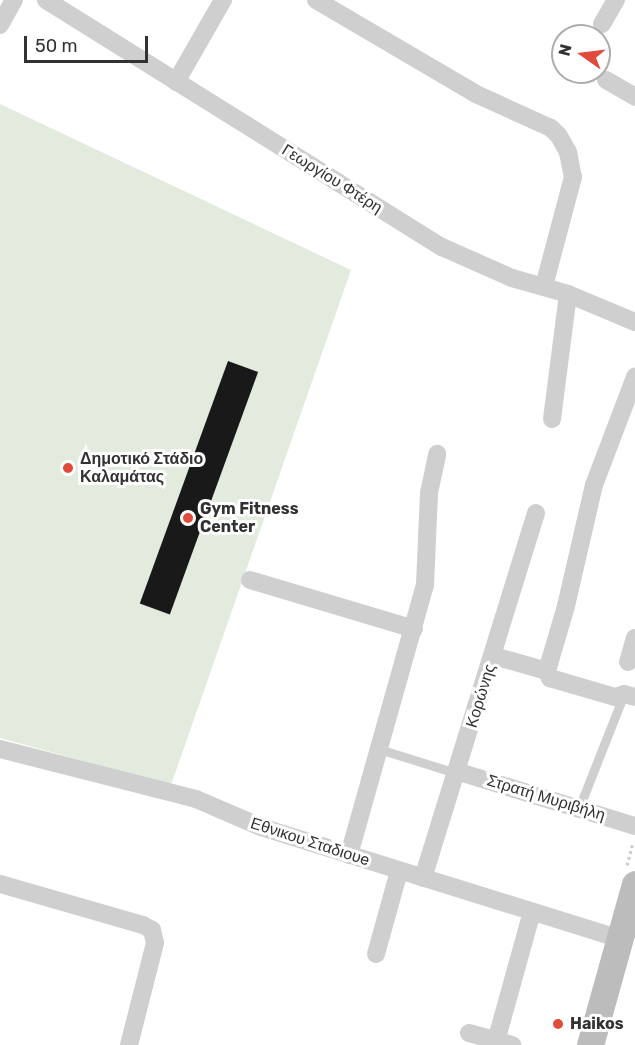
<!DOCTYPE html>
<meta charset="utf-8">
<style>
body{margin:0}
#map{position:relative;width:635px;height:1045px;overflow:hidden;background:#fff;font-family:Rubik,sans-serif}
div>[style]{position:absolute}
.green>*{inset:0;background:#e3ebde}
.building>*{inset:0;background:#191919;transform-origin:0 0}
.path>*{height:3px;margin-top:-1.5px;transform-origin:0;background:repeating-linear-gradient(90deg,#ccc 0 3px,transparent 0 6px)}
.lane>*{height:9px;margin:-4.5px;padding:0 4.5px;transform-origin:4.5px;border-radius:4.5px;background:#cfcfcf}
.street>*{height:18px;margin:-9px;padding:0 9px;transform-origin:9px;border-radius:9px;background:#cfcfcf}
.secondary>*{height:27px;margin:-13.5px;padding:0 13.5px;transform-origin:13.5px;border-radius:13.5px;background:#bcbcbc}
.dots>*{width:16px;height:16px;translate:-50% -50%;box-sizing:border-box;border:3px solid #fff;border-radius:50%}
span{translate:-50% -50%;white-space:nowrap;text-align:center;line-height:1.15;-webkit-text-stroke:6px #fff;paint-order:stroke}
.street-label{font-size:16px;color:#323232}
.poi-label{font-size:16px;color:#323232;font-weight:700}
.left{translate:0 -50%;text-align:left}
.north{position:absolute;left:551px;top:24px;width:60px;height:60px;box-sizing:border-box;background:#fff;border:2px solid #adadad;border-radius:50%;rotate:284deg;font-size:16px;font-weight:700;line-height:24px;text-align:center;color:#323232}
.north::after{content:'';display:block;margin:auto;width:21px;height:27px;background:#e24a3b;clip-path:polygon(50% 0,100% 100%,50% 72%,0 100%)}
.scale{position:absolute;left:24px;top:36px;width:124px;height:27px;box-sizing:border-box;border:3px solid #323232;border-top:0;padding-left:8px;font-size:18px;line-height:21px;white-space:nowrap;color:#323232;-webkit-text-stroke:4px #fff;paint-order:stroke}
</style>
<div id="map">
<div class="green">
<i style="clip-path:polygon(0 104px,351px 270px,171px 785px,0 738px)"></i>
</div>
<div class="building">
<i style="left:228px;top:361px;width:32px;height:258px;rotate:20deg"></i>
</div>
<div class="path">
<i style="left:627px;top:865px;width:24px;rotate:-75deg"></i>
</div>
<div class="lane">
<i style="left:379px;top:749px;width:81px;rotate:17.3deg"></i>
<i style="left:579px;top:808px;width:123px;rotate:-68.5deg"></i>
</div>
<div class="street">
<i style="left:46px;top:0;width:467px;rotate:32deg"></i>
<i style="left:442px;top:247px;width:77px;rotate:23.9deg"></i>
<i style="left:512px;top:278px;width:58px;rotate:15.9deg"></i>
<i style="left:568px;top:294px;width:73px;rotate:22.7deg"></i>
<i style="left:316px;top:0;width:186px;rotate:30.4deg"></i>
<i style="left:476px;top:94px;width:82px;rotate:24.4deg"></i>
<i style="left:551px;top:128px;width:11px;rotate:45deg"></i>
<i style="left:559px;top:136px;width:18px;rotate:61deg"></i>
<i style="left:568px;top:152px;width:25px;rotate:79deg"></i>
<i style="left:573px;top:177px;width:113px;rotate:104.9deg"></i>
<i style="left:602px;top:24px;width:28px;rotate:-60deg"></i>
<i style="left:0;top:25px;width:29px;rotate:-61deg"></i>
<i style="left:606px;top:80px;width:34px;rotate:30deg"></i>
<i style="left:176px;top:82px;width:95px;rotate:-60.2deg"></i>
<i style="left:552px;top:419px;width:126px;rotate:-82.7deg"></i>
<i style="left:250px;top:580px;width:171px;rotate:16.6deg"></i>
<i style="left:494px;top:656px;width:55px;rotate:15.8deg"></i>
<i style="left:547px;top:671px;width:8px;rotate:67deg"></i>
<i style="left:550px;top:678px;width:68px;rotate:16.3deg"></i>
<i style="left:615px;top:697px;width:9px;rotate:-18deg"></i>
<i style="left:624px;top:694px;width:11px;rotate:15deg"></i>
<i style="left:628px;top:662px;width:25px;rotate:-74deg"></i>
<i style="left:547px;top:671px;width:68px;rotate:-73.7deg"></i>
<i style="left:566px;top:606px;width:124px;rotate:-77deg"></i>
<i style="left:594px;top:485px;width:116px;rotate:-69.2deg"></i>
<i style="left:0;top:749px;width:202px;rotate:14.3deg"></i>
<i style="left:196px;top:799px;width:71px;rotate:23.3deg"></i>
<i style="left:261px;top:827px;width:376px;rotate:17.3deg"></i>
<i style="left:456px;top:771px;width:187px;rotate:17.1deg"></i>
<i style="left:349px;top:855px;width:280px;rotate:-74.3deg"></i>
<i style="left:425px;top:585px;width:92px;rotate:-87.5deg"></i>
<i style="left:429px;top:493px;width:40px;rotate:-78deg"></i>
<i style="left:423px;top:878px;width:382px;rotate:-72.8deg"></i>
<i style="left:0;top:884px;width:149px;rotate:16deg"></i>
<i style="left:143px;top:925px;width:10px;rotate:29deg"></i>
<i style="left:152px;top:930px;width:13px;rotate:77deg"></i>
<i style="left:155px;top:943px;width:105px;rotate:104.3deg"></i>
<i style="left:376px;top:954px;width:86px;rotate:-74.5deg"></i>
<i style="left:469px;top:1033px;width:45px;rotate:15.6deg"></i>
<i style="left:495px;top:1045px;width:138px;rotate:-74.5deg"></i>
</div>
<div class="secondary">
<i style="left:590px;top:1045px;width:167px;rotate:-74.4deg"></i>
</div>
<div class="dots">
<i style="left:68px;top:468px;background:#e24a3b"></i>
<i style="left:188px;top:518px;background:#e24a3b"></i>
<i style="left:558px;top:1024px;background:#e24a3b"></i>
</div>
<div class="street-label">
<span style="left:332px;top:179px;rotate:32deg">Γεωργίου Φτέρη</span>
<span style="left:481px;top:696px;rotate:-73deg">Κορώνης</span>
<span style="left:546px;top:798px;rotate:17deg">Στρατή Μυριβήλη</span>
<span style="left:310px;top:842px;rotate:18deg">Εθνικου Σταδιουe</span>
</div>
<div class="poi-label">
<span class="left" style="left:80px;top:468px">Δημοτικό Στάδιο<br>Καλαμάτας</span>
<span class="left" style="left:200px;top:518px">Gym Fitness<br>Center</span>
<span class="left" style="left:570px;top:1024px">Haikos</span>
</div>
<div class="north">N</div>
<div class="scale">50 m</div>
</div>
